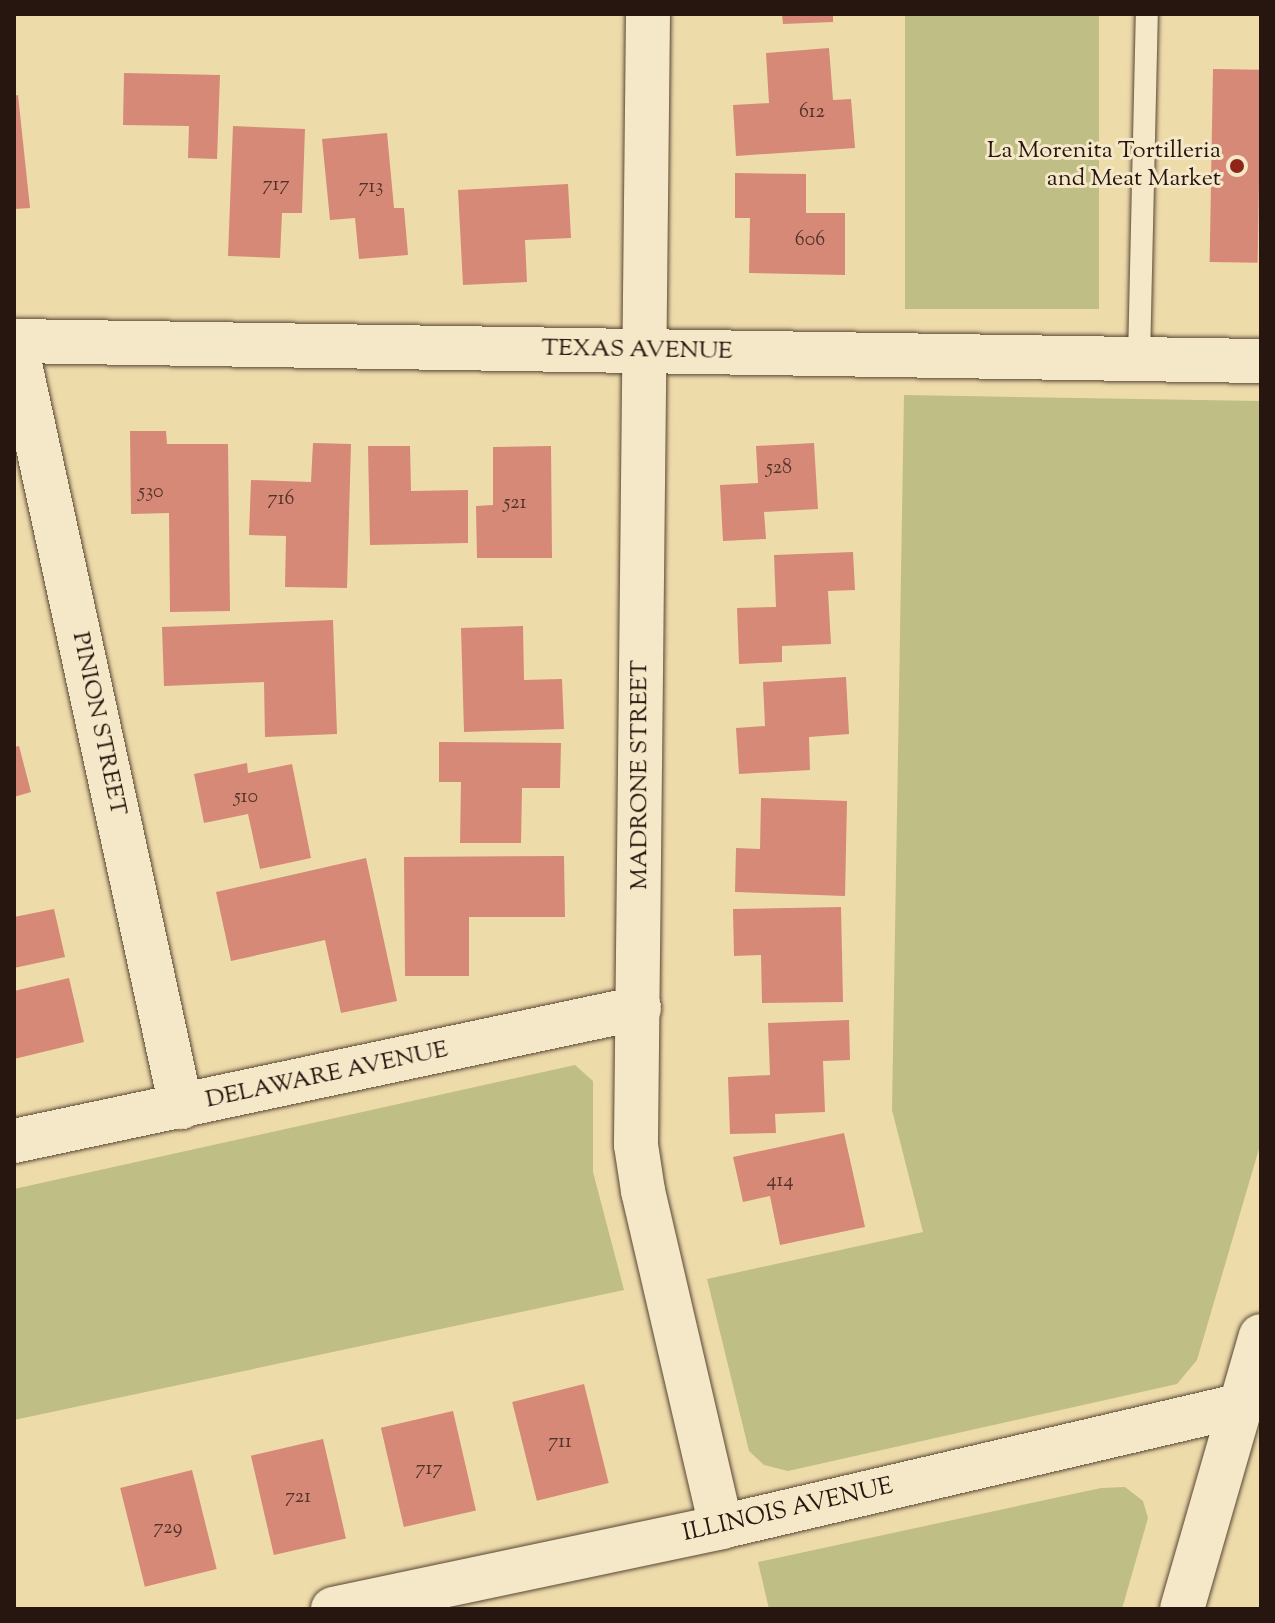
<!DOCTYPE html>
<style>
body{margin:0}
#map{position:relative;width:1275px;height:1623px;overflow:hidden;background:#eedbaa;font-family:"Sorts Mill Goudy",serif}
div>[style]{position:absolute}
.green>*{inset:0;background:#bfbe84;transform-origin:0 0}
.building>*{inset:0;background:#d58976;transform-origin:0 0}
.roads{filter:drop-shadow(0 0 2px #594736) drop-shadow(0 0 2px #594736)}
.lane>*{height:22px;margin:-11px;padding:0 11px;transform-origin:11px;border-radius:11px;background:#f4e8c8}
.street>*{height:44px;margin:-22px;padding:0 22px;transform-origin:22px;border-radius:22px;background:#f4e8c8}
.secondary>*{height:44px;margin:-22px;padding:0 22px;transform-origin:22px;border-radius:22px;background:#f4e8c8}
.dots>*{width:22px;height:22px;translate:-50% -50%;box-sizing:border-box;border:4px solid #f4e8c8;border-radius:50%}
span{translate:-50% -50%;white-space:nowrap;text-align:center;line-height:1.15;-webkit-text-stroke:6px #f4e8c8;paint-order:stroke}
.number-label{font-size:20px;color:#52332a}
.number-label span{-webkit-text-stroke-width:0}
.poi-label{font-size:24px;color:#271610}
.right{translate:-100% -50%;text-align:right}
.street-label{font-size:24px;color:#271610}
.frame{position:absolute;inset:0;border:16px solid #271610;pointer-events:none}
</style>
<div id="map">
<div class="green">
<i style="left:905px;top:14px;width:194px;height:295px"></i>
<i style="clip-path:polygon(904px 395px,1261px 401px,1261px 1142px,1197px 1360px,1177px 1384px,788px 1471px,764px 1465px,749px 1451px,707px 1279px,923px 1232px,892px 1110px)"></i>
<i style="clip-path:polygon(575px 1065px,593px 1081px,593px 1172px,624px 1290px,14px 1420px,14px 1189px)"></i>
<i style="clip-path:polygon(1125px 1487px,1143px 1501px,1148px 1518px,1122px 1609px,769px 1609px,758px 1562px,1101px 1488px)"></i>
</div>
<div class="building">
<i style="clip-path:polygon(782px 14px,833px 14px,833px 22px,783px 24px)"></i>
<i style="clip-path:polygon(829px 48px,833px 100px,851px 99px,855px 148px,736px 156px,733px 105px,769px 103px,766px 53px)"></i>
<i style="left:1213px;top:69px;width:48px;height:193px;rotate:1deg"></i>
<i style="clip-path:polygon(124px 73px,220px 75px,217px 159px,188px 158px,189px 126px,123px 125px)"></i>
<i style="clip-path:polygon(18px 95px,30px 208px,14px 209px,14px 96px)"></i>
<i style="clip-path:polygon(233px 126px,305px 129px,302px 213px,282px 213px,280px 258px,228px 256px)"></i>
<i style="clip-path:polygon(387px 133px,394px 208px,404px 208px,408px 255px,359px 259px,355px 218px,330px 220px,322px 139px)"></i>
<i style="clip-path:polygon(735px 173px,806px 174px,806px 213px,845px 213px,845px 275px,749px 273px,750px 218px,735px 218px)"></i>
<i style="clip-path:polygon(568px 184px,571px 238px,525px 240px,527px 282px,463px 285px,458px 190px)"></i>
<i style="clip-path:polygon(130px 431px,166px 431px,167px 444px,228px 444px,230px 611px,170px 612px,169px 513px,131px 514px)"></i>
<i style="clip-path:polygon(313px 443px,351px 444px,347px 588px,285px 587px,286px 536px,249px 535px,251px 480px,311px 482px)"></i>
<i style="clip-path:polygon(814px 443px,818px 509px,764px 512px,766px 539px,723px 541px,720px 485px,758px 483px,756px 446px)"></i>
<i style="clip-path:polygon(368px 446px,410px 446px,411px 491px,468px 490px,468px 543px,370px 545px)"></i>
<i style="clip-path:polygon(551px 446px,552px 558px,477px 558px,476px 506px,493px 505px,493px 447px)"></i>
<i style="clip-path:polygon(853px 552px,855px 590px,828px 591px,831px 644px,782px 646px,782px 662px,739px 664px,737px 608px,776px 607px,774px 555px)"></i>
<i style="clip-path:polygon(333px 620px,337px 734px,265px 737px,264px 682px,164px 686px,162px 627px)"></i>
<i style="clip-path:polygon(523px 626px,524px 680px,562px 679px,564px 729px,464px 732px,461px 628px)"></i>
<i style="clip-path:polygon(846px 677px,849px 734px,809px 737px,810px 770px,739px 774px,736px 728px,765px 726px,763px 682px)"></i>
<i style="clip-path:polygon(439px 742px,561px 743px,560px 788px,522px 788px,521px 843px,460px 843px,461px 782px,439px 782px)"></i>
<i style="clip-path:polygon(19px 746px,31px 792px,14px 797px,14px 747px)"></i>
<i style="clip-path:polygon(247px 763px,248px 773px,292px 764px,311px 858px,260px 869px,248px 814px,204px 823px,194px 774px)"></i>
<i style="clip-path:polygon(761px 798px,847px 801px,845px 896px,735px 892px,736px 848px,760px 849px)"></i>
<i style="clip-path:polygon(564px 856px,565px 917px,469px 917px,469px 976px,405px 976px,404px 857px)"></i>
<i style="clip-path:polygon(366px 858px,397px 1001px,341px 1013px,325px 940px,231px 961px,216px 892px)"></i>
<i style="clip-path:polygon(841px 907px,843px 1002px,762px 1003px,761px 955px,734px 956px,733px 909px)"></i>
<i style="clip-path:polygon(54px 909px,65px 957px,14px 968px,14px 917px)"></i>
<i style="clip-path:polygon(69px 978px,84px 1042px,14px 1059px,14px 991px)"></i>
<i style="clip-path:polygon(849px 1020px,850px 1060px,823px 1061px,825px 1112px,775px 1114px,776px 1133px,730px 1134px,728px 1077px,770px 1075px,768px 1023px)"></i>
<i style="clip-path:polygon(844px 1133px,865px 1227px,780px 1245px,770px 1196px,743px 1202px,733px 1157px)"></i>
<i style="left:584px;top:1384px;width:102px;height:74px;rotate:76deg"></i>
<i style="left:453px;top:1411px;width:102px;height:74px;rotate:77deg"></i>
<i style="left:323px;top:1439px;width:102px;height:74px;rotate:77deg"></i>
<i style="left:192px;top:1470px;width:102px;height:74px;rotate:76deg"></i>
</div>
<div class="roads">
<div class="lane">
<i style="left:1139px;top:359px;width:345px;rotate:-88.7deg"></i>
</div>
<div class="street">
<i style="left:648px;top:14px;width:1131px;rotate:90.61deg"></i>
<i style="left:636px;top:1145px;width:47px;rotate:81.3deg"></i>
<i style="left:643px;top:1191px;width:345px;rotate:76.9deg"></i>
<i style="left:14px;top:341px;width:1247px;rotate:0.92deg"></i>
<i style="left:15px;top:341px;width:784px;rotate:77.77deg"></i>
<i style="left:14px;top:1141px;width:639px;rotate:-12.01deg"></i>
<i style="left:333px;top:1609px;width:397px;rotate:-11.9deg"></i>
<i style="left:721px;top:1527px;width:535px;rotate:-13.18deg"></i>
</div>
<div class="secondary">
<i style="left:1182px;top:1609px;width:284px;rotate:-73.9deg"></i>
</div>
</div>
<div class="dots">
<i style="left:1237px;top:166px;background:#8f2418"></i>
</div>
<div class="number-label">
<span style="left:812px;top:112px">612</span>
<span style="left:276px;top:185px">717</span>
<span style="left:371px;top:187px">713</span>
<span style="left:810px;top:240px">606</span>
<span style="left:779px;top:468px">528</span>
<span style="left:151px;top:492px">530</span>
<span style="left:281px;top:499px">716</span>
<span style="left:515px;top:503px">521</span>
<span style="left:246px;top:797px">510</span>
<span style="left:780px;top:1181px">414</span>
<span style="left:560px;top:1442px">711</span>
<span style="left:429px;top:1469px">717</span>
<span style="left:298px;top:1497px">721</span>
<span style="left:168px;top:1528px">729</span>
</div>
<div class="poi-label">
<span class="right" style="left:1221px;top:166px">La Morenita Tortilleria<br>and Meat Market</span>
</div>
<div class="street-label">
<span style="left:637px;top:351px;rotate:1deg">TEXAS AVENUE</span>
<span style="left:98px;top:724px;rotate:78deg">PINION STREET</span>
<span style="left:641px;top:775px;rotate:-90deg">MADRONE STREET</span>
<span style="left:327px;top:1076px;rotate:-12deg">DELAWARE AVENUE</span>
<span style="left:788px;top:1511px;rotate:-13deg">ILLINOIS AVENUE</span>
</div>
<div class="frame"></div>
</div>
